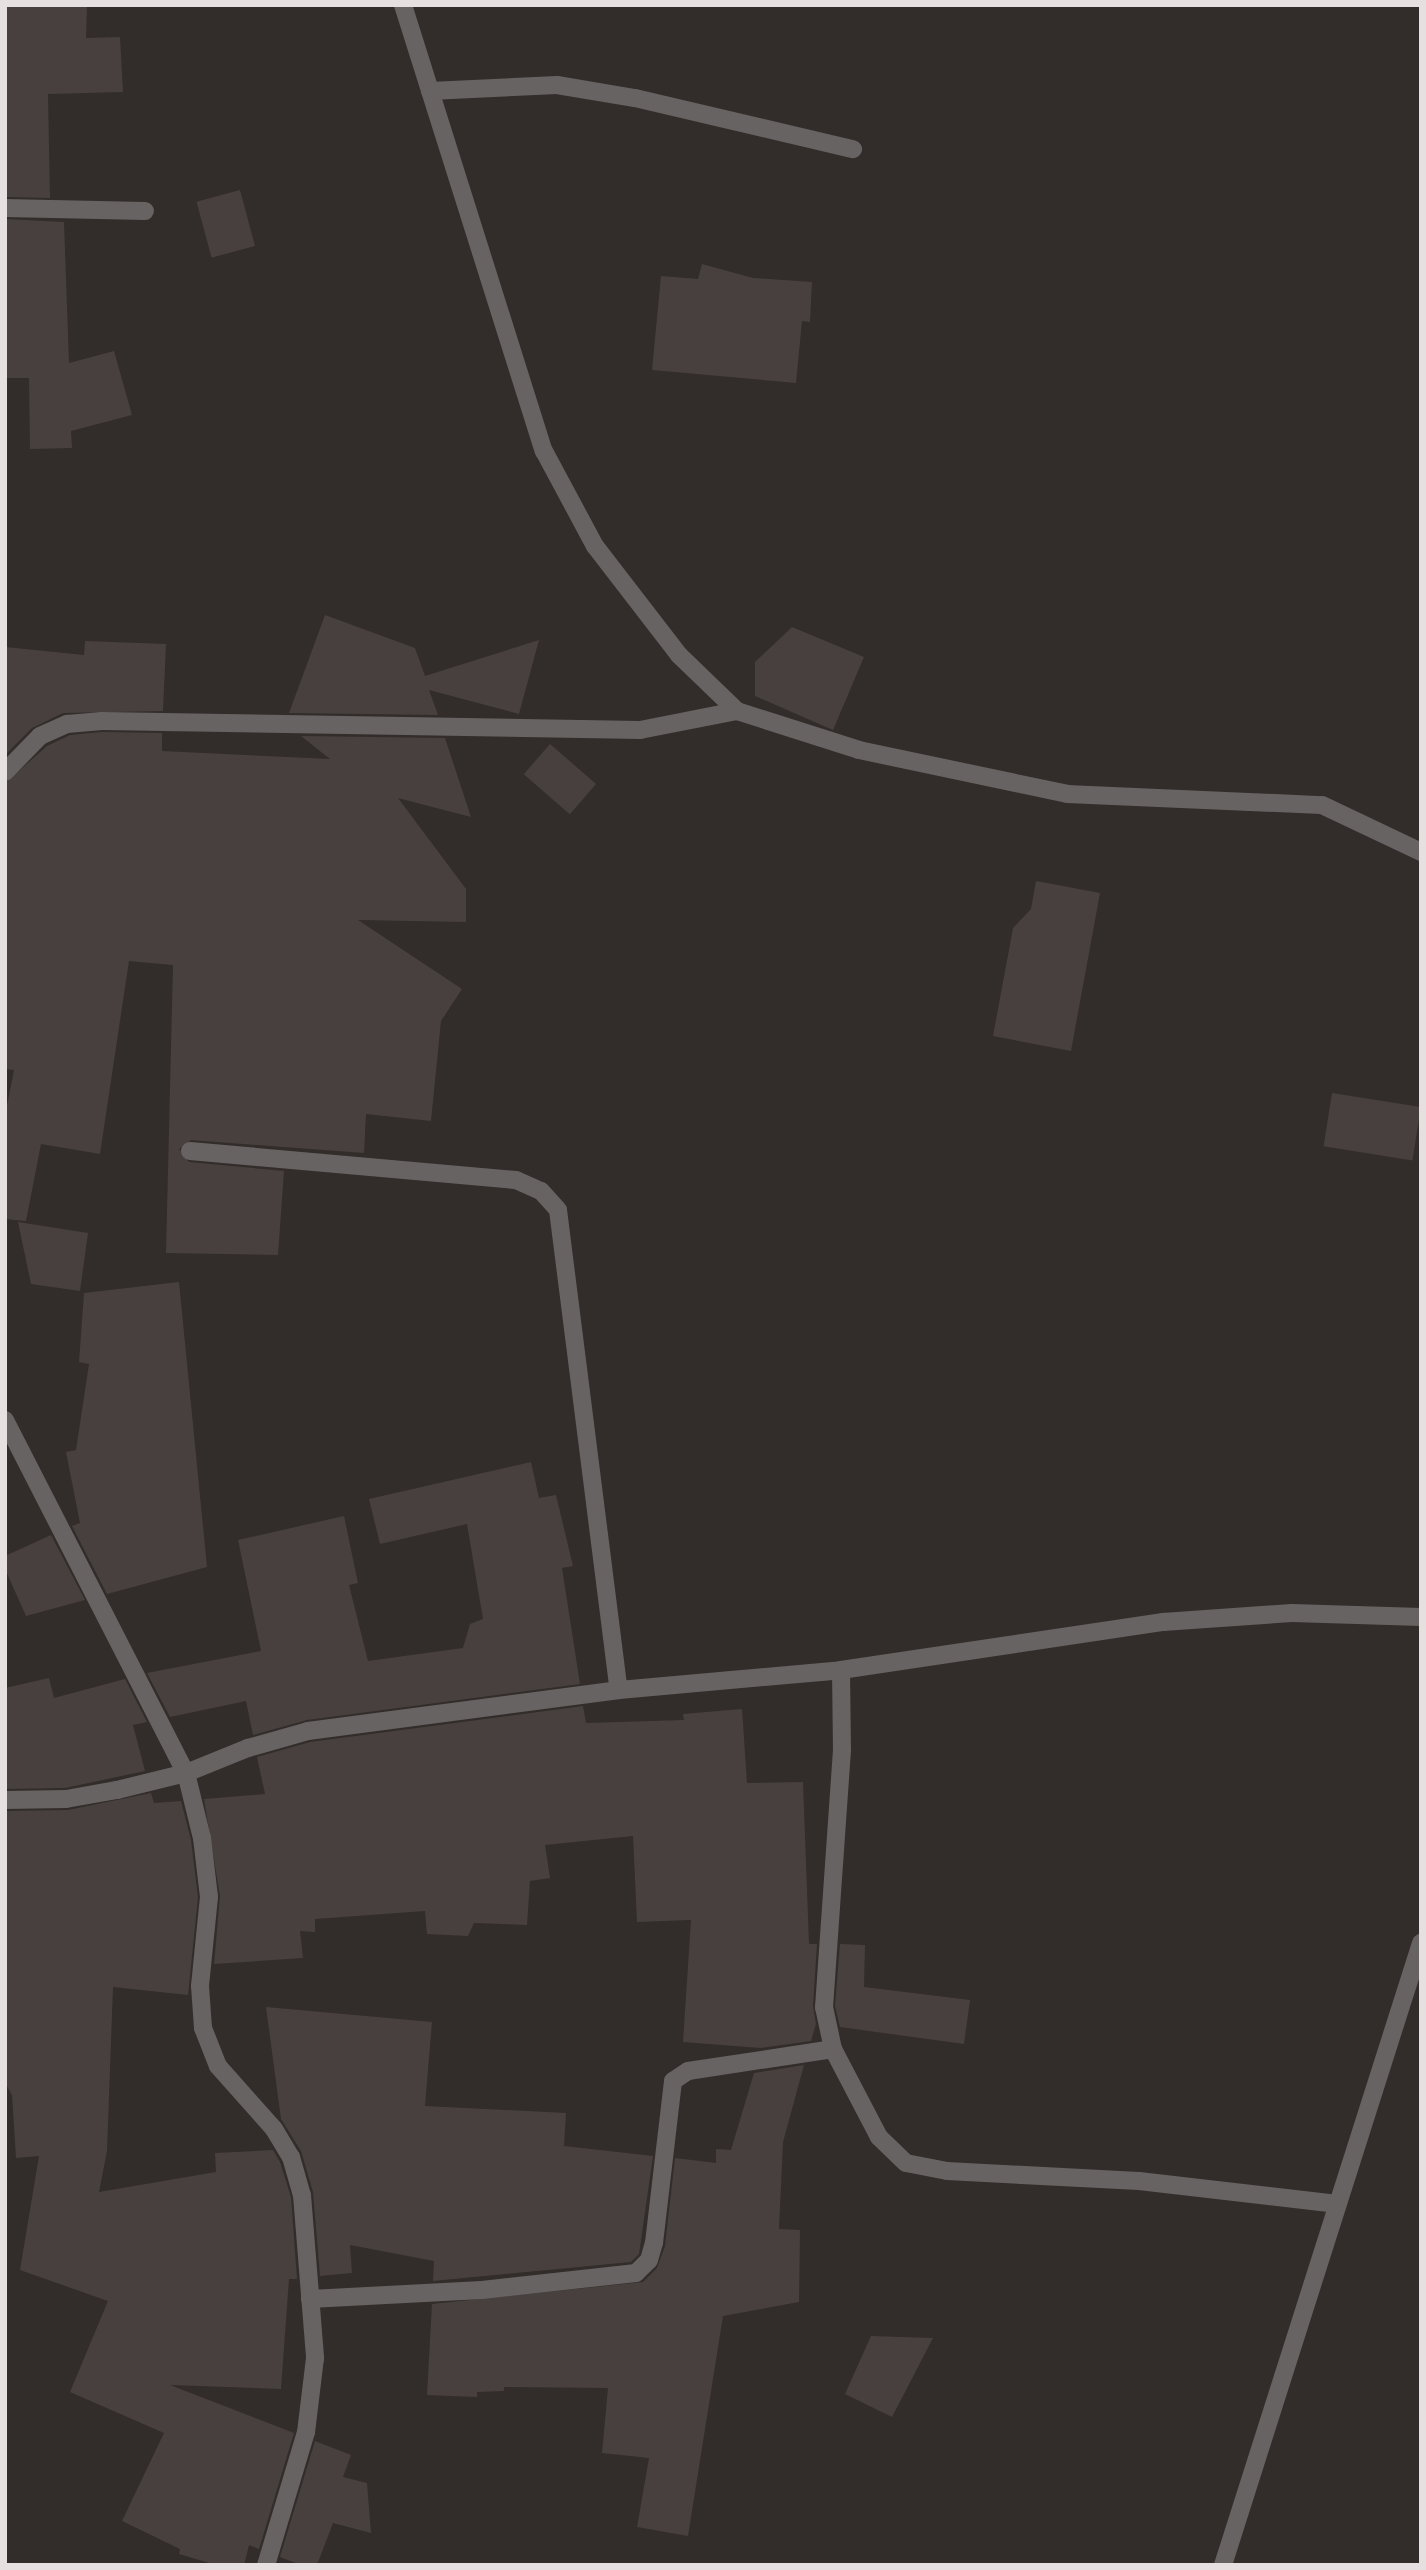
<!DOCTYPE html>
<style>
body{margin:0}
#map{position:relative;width:1426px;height:2570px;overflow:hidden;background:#322c2a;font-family:Manrope,sans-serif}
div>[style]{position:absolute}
.building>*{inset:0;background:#48403e;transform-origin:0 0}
.street>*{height:18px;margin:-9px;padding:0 9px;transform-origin:9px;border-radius:9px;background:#676362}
span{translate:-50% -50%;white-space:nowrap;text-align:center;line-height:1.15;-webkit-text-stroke:6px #322c2a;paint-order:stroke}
.frame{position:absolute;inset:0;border:7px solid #e6e1e0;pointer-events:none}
</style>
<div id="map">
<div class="building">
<i style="clip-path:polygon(5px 5px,87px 5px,86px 38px,120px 37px,123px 92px,48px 94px,50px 198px,5px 197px)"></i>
<i style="left:240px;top:190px;width:58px;height:45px;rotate:75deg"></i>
<i style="clip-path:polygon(5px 219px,64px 222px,69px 363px,114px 351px,132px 415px,71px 431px,72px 448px,30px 449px,29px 378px,5px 378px)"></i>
<i style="clip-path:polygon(702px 264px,753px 278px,812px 282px,810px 322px,802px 321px,796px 383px,652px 370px,661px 276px,698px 279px)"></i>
<i style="clip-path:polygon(325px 615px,415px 648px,425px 676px,539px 640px,519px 714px,429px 690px,438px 715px,289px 713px)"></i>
<i style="clip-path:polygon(792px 627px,864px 657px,833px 730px,755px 696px,755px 662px)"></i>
<i style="clip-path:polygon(85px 641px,166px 644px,163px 711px,63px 713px,32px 728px,5px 755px,5px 647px,84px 655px)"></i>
<i style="clip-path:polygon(102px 732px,162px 733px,162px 751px,330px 759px,301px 736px,445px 738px,471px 817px,398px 798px,466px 889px,466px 922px,358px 920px,462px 989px,441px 1021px,431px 1121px,366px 1114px,364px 1153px,191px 1140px,179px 1149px,189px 1162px,284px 1171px,278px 1255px,166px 1253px,173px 965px,129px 961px,100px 1154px,41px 1144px,26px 1221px,5px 1219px,5px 1116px,14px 1070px,5px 1069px,5px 783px,47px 746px,70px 735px)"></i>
<i style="left:550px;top:744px;width:61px;height:40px;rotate:41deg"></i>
<i style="clip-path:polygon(1036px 881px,1100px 893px,1071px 1051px,993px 1036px,1013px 928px,1031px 909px)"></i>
<i style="left:1332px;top:1093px;width:90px;height:54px;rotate:9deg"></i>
<i style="clip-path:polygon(18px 1222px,88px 1233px,80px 1291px,31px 1284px)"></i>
<i style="clip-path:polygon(179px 1282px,207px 1567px,107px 1594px,72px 1526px,80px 1523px,66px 1452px,76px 1450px,89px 1364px,79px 1362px,84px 1293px)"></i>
<i style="clip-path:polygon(531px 1462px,539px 1498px,556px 1495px,573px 1566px,562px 1568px,580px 1684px,307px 1720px,253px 1735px,246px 1701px,170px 1717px,147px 1673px,261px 1651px,238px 1540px,344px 1516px,358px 1583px,349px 1585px,368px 1661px,463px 1648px,470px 1624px,483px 1619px,467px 1524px,380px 1544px,369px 1499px)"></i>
<i style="clip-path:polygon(51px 1535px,85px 1600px,26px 1616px,5px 1569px,5px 1556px)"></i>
<i style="clip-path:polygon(49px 1678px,54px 1698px,125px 1679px,147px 1722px,133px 1725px,145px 1771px,65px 1788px,5px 1789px,5px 1688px)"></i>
<i style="clip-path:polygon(583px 1706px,586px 1723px,684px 1720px,683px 1714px,742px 1709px,747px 1783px,803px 1782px,809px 1944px,817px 1944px,813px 2006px,816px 2024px,811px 2041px,761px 2048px,683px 2042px,691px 1920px,637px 1922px,633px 1836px,545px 1845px,550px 1878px,530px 1881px,527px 1925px,474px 1923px,468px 1936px,427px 1934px,425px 1911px,315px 1919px,315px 1932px,300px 1931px,303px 1958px,214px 1964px,220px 1896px,204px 1799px,265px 1794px,257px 1757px,310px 1742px)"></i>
<i style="clip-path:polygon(151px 1793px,154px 1803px,181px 1801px,191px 1840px,198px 1897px,188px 1995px,113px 1987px,107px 2151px,99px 2192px,216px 2172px,215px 2153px,273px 2150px,280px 2162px,291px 2197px,297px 2279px,289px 2279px,281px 2389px,170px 2385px,294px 2433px,259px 2549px,249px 2545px,244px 2565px,216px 2565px,179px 2554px,180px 2549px,122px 2521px,164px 2433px,70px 2392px,108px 2301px,20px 2270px,39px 2156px,16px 2158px,12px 2095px,5px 2083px,5px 1811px,68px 1810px)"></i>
<i style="clip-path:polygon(840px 1944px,865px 1945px,864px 1987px,970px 2000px,964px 2044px,840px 2027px,835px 2006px)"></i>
<i style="clip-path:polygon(266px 2007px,432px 2022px,425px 2106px,566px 2113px,564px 2146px,653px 2156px,639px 2254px,631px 2262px,433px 2281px,434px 2261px,350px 2245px,352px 2273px,320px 2276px,313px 2192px,301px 2151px,281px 2119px)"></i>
<i style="clip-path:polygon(804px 2065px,783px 2142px,779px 2229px,800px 2230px,799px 2302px,723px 2316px,688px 2536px,637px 2527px,649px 2458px,602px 2453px,608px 2388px,504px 2387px,504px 2391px,477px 2392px,477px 2397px,427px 2395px,432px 2304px,643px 2282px,657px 2268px,665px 2246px,675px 2158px,716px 2163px,716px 2149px,731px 2150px,754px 2073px)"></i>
<i style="clip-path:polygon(871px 2336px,933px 2338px,892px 2417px,845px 2394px)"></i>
<i style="clip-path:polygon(315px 2441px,351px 2455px,343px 2477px,367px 2483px,371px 2533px,333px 2523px,317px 2565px,301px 2565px,280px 2557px)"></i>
</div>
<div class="street">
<i style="left:403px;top:5px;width:468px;rotate:72.5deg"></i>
<i style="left:544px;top:451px;width:108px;rotate:61.8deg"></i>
<i style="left:595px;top:546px;width:138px;rotate:52.4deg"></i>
<i style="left:679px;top:655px;width:81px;rotate:44deg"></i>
<i style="left:737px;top:711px;width:128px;rotate:17.7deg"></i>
<i style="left:859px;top:750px;width:213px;rotate:11.9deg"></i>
<i style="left:1067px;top:794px;width:255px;rotate:2.5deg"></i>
<i style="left:1322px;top:805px;width:110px;rotate:25.4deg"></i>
<i style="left:430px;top:91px;width:127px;rotate:-2.7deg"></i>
<i style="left:557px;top:85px;width:79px;rotate:9.5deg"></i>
<i style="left:635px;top:98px;width:224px;rotate:13.2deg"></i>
<i style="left:5px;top:208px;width:140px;rotate:1.2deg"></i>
<i style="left:5px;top:772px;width:50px;rotate:-45.8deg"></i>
<i style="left:40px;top:736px;width:30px;rotate:-24deg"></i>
<i style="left:67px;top:724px;width:35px;rotate:-5deg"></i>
<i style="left:102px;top:721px;width:538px;rotate:0.96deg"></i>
<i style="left:640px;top:730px;width:99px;rotate:-11.1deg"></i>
<i style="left:190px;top:1151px;width:327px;rotate:5.1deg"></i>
<i style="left:516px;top:1180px;width:27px;rotate:24deg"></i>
<i style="left:541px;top:1191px;width:25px;rotate:48deg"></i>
<i style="left:558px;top:1210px;width:484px;rotate:82.8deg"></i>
<i style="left:5px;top:1420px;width:397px;rotate:62.9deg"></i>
<i style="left:186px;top:1773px;width:67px;rotate:76.2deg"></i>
<i style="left:202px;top:1838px;width:59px;rotate:83.2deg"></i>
<i style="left:209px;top:1897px;width:89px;rotate:95.8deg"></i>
<i style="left:200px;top:1986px;width:42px;rotate:85.9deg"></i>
<i style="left:203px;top:2028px;width:41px;rotate:68.5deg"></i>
<i style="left:218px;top:2066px;width:84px;rotate:48.4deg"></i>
<i style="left:274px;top:2129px;width:33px;rotate:59deg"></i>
<i style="left:291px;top:2157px;width:40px;rotate:74deg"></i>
<i style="left:302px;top:2195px;width:164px;rotate:85.4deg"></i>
<i style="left:315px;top:2358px;width:75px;rotate:96.9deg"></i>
<i style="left:306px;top:2432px;width:139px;rotate:106.7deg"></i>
<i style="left:841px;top:1670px;width:80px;rotate:89.3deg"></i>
<i style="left:842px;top:1750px;width:258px;rotate:94deg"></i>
<i style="left:824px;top:2007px;width:43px;rotate:77.9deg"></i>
<i style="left:833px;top:2049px;width:99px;rotate:62.4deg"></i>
<i style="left:879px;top:2137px;width:37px;rotate:44deg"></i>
<i style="left:906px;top:2163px;width:42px;rotate:11deg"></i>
<i style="left:947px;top:2171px;width:192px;rotate:3deg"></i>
<i style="left:1139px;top:2181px;width:200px;rotate:6.6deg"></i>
<i style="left:5px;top:1800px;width:61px;rotate:-0.9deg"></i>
<i style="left:66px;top:1799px;width:52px;rotate:-10deg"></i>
<i style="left:117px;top:1790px;width:71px;rotate:-13.8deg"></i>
<i style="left:186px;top:1773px;width:67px;rotate:-22deg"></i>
<i style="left:248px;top:1748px;width:62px;rotate:-15.8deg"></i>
<i style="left:308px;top:1731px;width:314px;rotate:-7.5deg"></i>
<i style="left:619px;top:1690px;width:223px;rotate:-5.1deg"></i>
<i style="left:841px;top:1670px;width:326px;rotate:-8.5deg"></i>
<i style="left:1163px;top:1622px;width:129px;rotate:-4deg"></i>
<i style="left:1292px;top:1613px;width:129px;rotate:1.8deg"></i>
<i style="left:310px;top:2299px;width:172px;rotate:-3deg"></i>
<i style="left:482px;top:2290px;width:155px;rotate:-6.3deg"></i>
<i style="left:636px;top:2273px;width:18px;rotate:-45deg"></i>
<i style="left:649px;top:2260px;width:18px;rotate:-74deg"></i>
<i style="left:654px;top:2243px;width:163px;rotate:-83.3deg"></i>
<i style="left:673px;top:2081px;width:18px;rotate:-34deg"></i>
<i style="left:688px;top:2071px;width:147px;rotate:-8.6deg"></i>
<i style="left:1223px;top:2565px;width:653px;rotate:-72.34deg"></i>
</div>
<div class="frame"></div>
</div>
